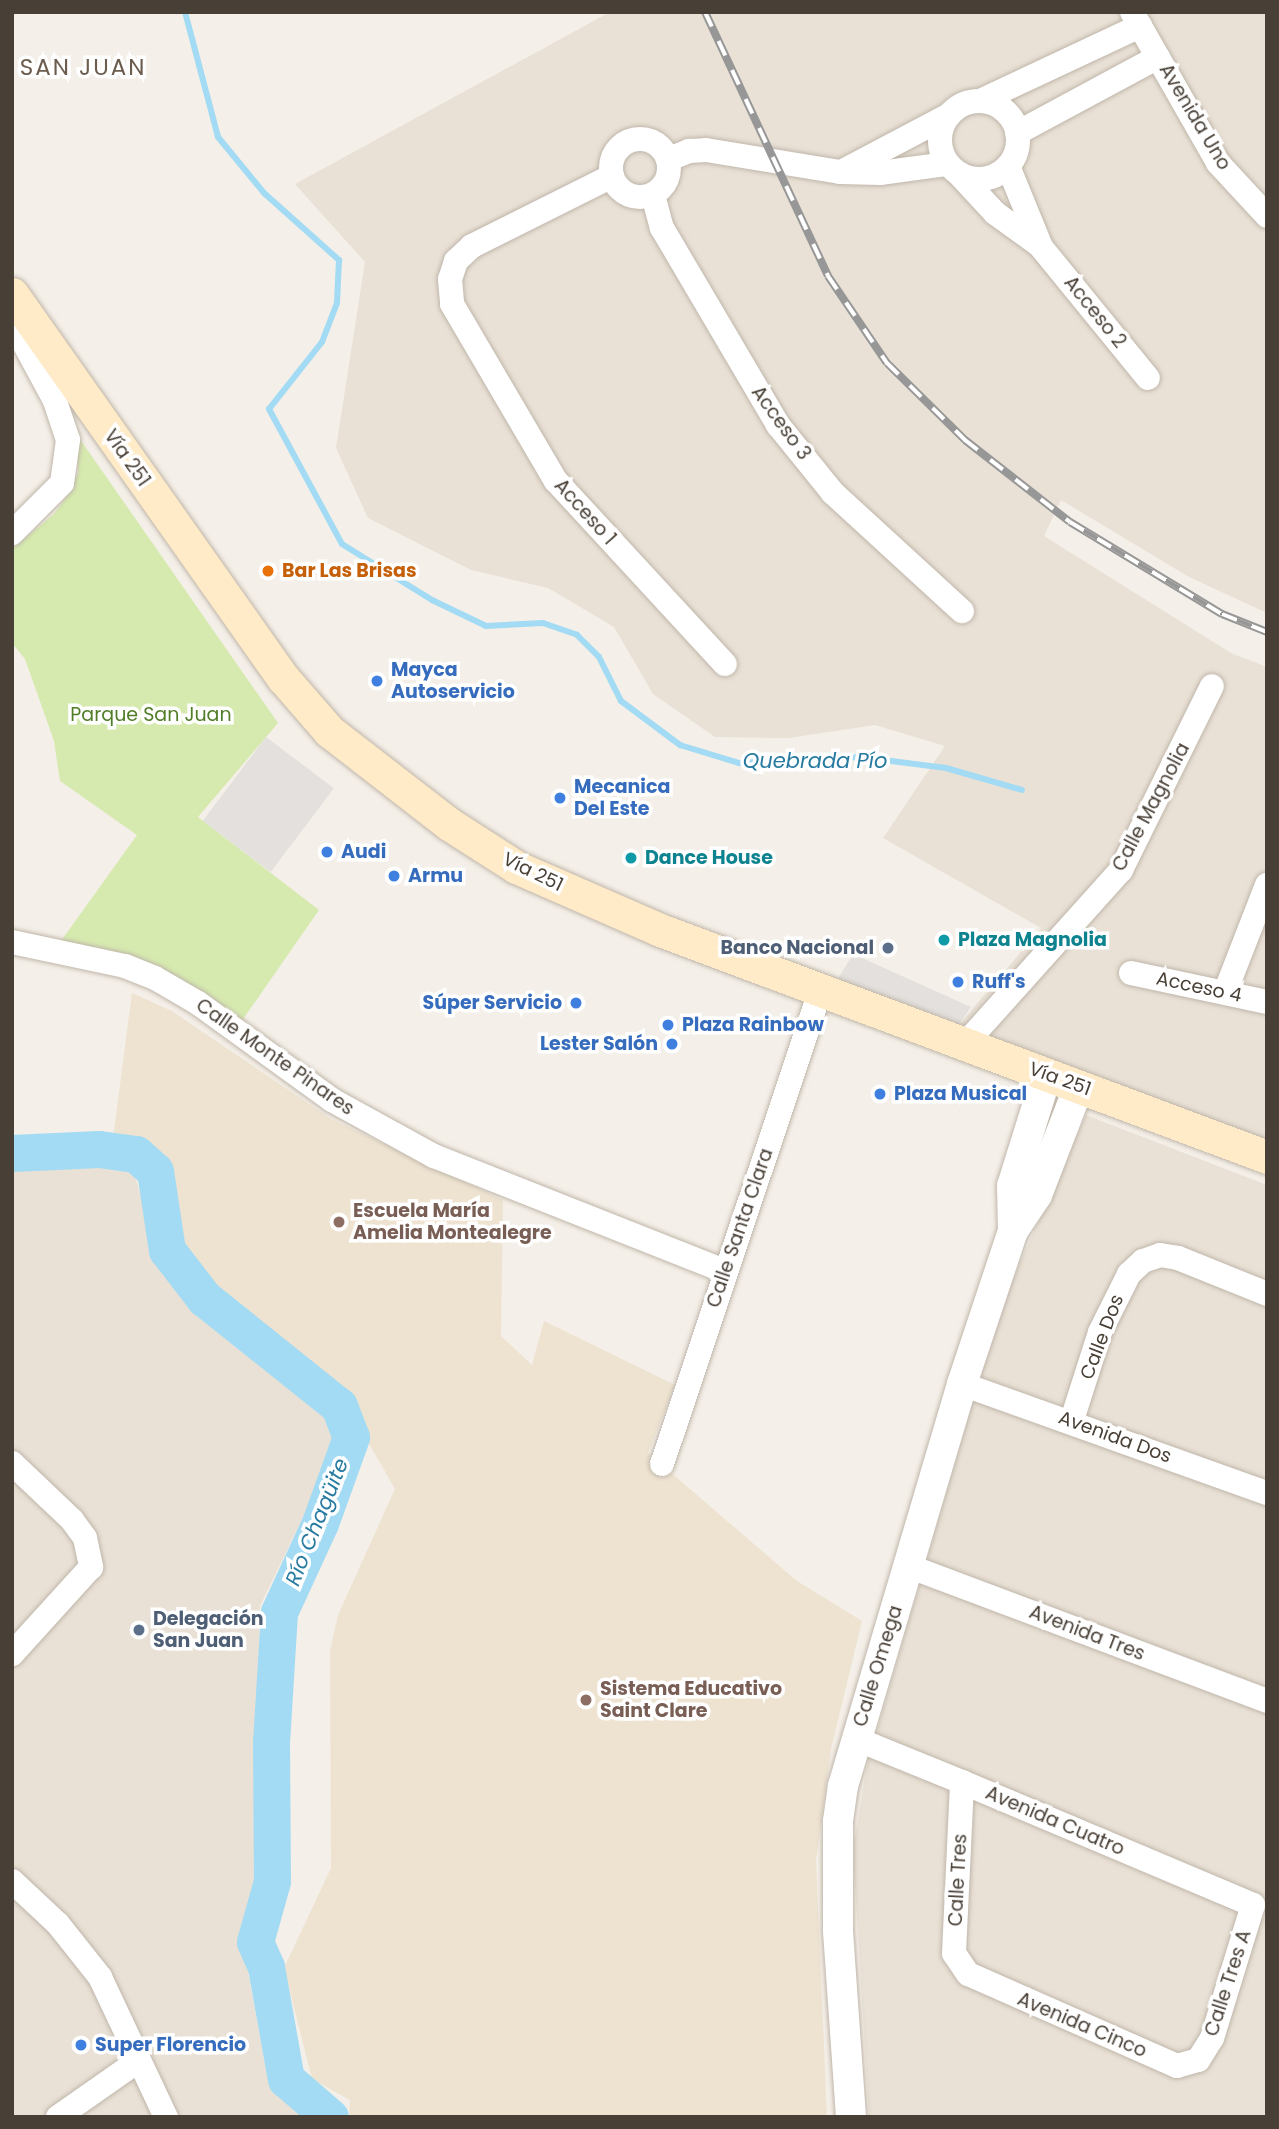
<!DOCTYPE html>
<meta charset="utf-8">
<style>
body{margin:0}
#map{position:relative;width:1279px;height:2129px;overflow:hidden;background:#f4efe8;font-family:Poppins,sans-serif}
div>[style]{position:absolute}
.residential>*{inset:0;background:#e9e1d6}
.education>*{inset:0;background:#eee3d1}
.green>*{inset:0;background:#d6eaaf}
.parking>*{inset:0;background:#e3e0dd;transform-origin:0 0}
.stream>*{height:6px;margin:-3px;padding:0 3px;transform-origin:3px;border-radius:3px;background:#a2dbf3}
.river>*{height:37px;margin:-18.5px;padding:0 18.5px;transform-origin:18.5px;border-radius:18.5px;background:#a2dbf3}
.roads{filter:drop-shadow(0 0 2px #c0b6aa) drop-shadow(0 0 2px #c0b6aa)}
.minor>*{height:24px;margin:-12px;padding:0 12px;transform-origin:12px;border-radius:12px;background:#fff}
.minor>.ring{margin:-12px;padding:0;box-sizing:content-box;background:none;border:24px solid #fff;border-radius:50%}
.tertiary>*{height:30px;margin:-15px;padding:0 15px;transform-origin:15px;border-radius:15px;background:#fff}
.secondary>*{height:33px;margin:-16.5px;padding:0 16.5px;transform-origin:16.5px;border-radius:16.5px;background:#ffebc7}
.rail>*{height:8px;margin-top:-4px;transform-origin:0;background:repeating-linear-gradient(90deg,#fff 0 16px,#979797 0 32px);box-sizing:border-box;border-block:2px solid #979797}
.dots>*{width:19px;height:19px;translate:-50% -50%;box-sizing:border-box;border:4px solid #fff;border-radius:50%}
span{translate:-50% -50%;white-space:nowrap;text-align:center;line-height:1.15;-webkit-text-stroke:7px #fff;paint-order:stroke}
.street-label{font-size:19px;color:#483f36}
.food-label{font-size:19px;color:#c56008;font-weight:700}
.left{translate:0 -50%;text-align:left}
.shop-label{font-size:19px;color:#366cbe;font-weight:700}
.right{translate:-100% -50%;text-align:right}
.park-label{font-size:19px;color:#517d27}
.culture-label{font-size:19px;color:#0d838f;font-weight:700}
.service-label{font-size:19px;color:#4e5e75;font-weight:700}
.education-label{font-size:19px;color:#785e54;font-weight:700}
.water-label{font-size:21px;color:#277aa0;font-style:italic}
.quarter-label{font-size:23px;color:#6b5c4d;letter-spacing:2px}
.frame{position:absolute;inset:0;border:14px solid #483f36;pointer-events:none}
</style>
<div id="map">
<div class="residential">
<i style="clip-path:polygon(610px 12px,1267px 12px,1267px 613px,1189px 577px,1061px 500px,1044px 536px,1231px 653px,1267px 667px,1267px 1142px,958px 1026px,1041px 928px,883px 838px,945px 746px,875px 725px,789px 738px,715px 737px,653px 694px,614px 627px,548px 588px,471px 570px,368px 518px,336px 448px,365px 262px,295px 184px)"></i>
<i style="clip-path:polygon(1086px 1115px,1267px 1185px,1267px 2117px,869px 2117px,853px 1850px,867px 1765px,1002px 1303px)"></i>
<i style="clip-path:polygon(12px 1162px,132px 1166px,163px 1271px,236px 1344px,334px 1423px,339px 1443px,260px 1606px,255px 1880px,241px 1933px,267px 2075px,308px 2117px,12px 2117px)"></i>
</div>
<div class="education">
<i style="clip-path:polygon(132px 993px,172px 1011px,331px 1119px,503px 1200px,501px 1336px,532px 1365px,544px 1321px,675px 1385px,648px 1453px,797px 1581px,862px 1621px,831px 1749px,816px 1861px,827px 2117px,349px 2117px,350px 2100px,312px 2079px,284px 1968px,331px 1868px,330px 1651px,338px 1615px,395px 1489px,334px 1382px,227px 1299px,180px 1245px,162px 1167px,140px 1146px,113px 1138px)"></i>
</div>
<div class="green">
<i style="clip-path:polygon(77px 435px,278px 723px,198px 817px,319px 910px,239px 1025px,127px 955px,61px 941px,137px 835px,60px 781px,54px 741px,25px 659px,12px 643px,12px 549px,54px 514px,69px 493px,78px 473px)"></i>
</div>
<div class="parking">
<i style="left:266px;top:737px;width:85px;height:105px;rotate:37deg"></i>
<i style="clip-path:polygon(853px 954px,971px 1007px,958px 1026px,838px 979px)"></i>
</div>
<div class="stream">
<i style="left:185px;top:12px;width:129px;rotate:75.2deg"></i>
<i style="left:218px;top:137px;width:72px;rotate:50.6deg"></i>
<i style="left:264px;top:193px;width:101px;rotate:41.8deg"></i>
<i style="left:339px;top:260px;width:43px;rotate:92.7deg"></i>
<i style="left:337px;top:303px;width:42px;rotate:111deg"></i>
<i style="left:322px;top:342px;width:85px;rotate:128.3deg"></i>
<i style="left:269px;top:409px;width:153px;rotate:61.6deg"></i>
<i style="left:342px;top:544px;width:106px;rotate:31.9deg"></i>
<i style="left:432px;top:600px;width:60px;rotate:25.7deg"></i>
<i style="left:486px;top:626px;width:57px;rotate:-3deg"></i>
<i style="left:543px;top:623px;width:36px;rotate:19deg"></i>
<i style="left:577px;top:635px;width:31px;rotate:45deg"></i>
<i style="left:599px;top:657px;width:49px;rotate:63.4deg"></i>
<i style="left:621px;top:701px;width:74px;rotate:36.7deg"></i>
<i style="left:680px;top:745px;width:62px;rotate:17deg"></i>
<i style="left:739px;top:763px;width:121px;rotate:-2.8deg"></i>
<i style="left:860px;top:757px;width:87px;rotate:7.3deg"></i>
<i style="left:946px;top:768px;width:79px;rotate:16.1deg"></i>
</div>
<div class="river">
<i style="left:12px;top:1153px;width:87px;rotate:-2.6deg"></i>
<i style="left:99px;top:1149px;width:37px;rotate:8deg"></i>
<i style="left:136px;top:1154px;width:25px;rotate:42deg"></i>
<i style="left:155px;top:1171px;width:80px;rotate:81.4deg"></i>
<i style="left:167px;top:1250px;width:61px;rotate:52.4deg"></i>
<i style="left:204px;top:1298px;width:173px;rotate:38.7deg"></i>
<i style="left:339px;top:1406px;width:33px;rotate:69deg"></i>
<i style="left:351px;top:1437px;width:91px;rotate:109.8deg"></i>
<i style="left:320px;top:1523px;width:98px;rotate:114.7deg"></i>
<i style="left:279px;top:1612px;width:130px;rotate:93.5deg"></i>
<i style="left:271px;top:1742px;width:139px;rotate:89.6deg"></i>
<i style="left:272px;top:1881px;width:63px;rotate:105.6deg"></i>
<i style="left:255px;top:1942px;width:27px;rotate:66deg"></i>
<i style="left:266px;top:1967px;width:114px;rotate:79.9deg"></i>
<i style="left:286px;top:2079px;width:58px;rotate:40.8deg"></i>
</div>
<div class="roads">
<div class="minor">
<i style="left:1132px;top:12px;width:174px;rotate:60.3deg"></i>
<i style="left:1218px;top:163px;width:72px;rotate:47.2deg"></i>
<i style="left:980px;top:101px;width:177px;rotate:-25.1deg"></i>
<i class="ring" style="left:940px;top:101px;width:54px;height:54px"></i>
<i style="left:1017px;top:133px;width:160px;rotate:-28.3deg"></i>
<i class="ring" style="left:611px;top:139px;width:34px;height:34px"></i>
<i style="left:669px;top:159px;width:22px;rotate:-22deg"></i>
<i style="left:689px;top:151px;width:17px;rotate:-3deg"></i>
<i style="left:706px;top:150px;width:136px;rotate:9.3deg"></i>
<i style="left:840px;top:172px;width:40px;rotate:1.4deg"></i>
<i style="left:880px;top:173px;width:68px;rotate:-7.7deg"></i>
<i style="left:1008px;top:166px;width:87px;rotate:67.8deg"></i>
<i style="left:1041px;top:247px;width:169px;rotate:50.8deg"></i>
<i style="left:841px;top:172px;width:122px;rotate:-27.8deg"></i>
<i style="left:959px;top:174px;width:53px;rotate:47.3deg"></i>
<i style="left:995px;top:213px;width:53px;rotate:35.8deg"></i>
<i style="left:612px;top:176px;width:157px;rotate:153.4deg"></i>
<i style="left:472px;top:246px;width:22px;rotate:137deg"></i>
<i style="left:456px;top:261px;width:19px;rotate:108deg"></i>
<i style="left:450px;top:279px;width:25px;rotate:85deg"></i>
<i style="left:452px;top:304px;width:205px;rotate:59.6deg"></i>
<i style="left:556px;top:481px;width:249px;rotate:47.3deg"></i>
<i style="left:653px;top:195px;width:34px;rotate:75deg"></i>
<i style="left:662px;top:228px;width:229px;rotate:59.5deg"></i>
<i style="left:778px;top:425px;width:87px;rotate:51deg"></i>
<i style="left:833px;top:493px;width:175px;rotate:42.5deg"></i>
<i style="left:12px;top:321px;width:91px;rotate:61.7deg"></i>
<i style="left:55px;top:401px;width:41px;rotate:71.6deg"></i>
<i style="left:68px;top:440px;width:43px;rotate:97.9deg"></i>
<i style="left:62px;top:483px;width:71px;rotate:135deg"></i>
<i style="left:12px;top:942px;width:116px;rotate:12deg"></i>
<i style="left:125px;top:966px;width:32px;rotate:22deg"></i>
<i style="left:155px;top:978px;width:50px;rotate:30.2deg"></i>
<i style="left:198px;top:1003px;width:165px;rotate:35.9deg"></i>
<i style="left:332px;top:1100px;width:116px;rotate:28.8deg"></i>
<i style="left:434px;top:1156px;width:313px;rotate:21.6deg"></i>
<i style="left:1131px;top:973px;width:139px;rotate:12deg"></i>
<i style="left:1226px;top:990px;width:113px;rotate:-68.7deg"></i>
<i style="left:965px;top:1044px;width:234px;rotate:-48.1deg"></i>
<i style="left:1121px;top:870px;width:205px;rotate:-63.7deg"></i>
<i style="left:962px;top:1384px;width:324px;rotate:19.7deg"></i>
<i style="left:1072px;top:1420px;width:92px;rotate:-72.3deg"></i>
<i style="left:1100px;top:1332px;width:65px;rotate:-63.4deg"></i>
<i style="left:1129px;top:1274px;width:19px;rotate:-43deg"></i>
<i style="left:1143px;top:1261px;width:18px;rotate:-19deg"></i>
<i style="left:1160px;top:1255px;width:18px;rotate:9deg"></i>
<i style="left:1178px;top:1258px;width:96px;rotate:22deg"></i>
<i style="left:12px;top:1463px;width:83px;rotate:43.5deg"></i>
<i style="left:72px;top:1520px;width:22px;rotate:54deg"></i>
<i style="left:85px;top:1538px;width:30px;rotate:78deg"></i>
<i style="left:91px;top:1567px;width:118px;rotate:132.2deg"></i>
<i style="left:662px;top:1464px;width:498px;rotate:-71.5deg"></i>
<i style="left:908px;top:1566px;width:384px;rotate:20.6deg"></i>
<i style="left:856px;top:1739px;width:114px;rotate:22.1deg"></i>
<i style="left:962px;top:1782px;width:316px;rotate:22.9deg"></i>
<i style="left:1253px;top:1905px;width:139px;rotate:107.1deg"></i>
<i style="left:1212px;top:2038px;width:26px;rotate:122deg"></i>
<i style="left:1198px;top:2060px;width:22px;rotate:164deg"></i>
<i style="left:1177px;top:2066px;width:228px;rotate:-156.2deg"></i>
<i style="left:968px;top:1974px;width:25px;rotate:-124deg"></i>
<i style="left:954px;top:1953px;width:171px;rotate:-87.3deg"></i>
<i style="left:12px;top:1881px;width:63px;rotate:43.1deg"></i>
<i style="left:58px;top:1924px;width:68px;rotate:51.6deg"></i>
<i style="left:100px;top:1977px;width:155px;rotate:64.8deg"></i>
<i style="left:58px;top:2117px;width:98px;rotate:-35deg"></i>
</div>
<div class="tertiary">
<i style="left:1013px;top:1231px;width:45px;rotate:-91.3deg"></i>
<i style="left:1012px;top:1186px;width:117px;rotate:-72.6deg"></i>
<i style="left:851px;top:2117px;width:186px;rotate:-94deg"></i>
<i style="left:838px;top:1931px;width:110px;rotate:-90deg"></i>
<i style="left:838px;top:1821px;width:35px;rotate:-82deg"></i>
<i style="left:843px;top:1786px;width:419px;rotate:-73.5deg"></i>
<i style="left:962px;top:1384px;width:161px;rotate:-71.6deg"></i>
<i style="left:1013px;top:1231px;width:43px;rotate:-56.3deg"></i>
<i style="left:1037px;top:1195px;width:117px;rotate:-68.9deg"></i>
</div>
<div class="secondary">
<i style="left:12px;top:294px;width:471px;rotate:54.8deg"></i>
<i style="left:284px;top:679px;width:69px;rotate:49.1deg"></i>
<i style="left:329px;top:731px;width:152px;rotate:37.8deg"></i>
<i style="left:449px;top:824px;width:80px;rotate:32.7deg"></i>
<i style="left:516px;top:867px;width:157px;rotate:23.6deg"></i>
<i style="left:660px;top:930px;width:648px;rotate:20.5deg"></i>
</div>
</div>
<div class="rail">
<i style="left:705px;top:12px;width:291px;rotate:65deg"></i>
<i style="left:828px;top:276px;width:105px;rotate:55.9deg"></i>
<i style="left:887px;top:363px;width:110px;rotate:44.6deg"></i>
<i style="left:965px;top:440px;width:133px;rotate:38deg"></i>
<i style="left:1070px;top:522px;width:178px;rotate:31.2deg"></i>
<i style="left:1222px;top:614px;width:48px;rotate:21.8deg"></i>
</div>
<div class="dots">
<i style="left:268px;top:571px;background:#e8710a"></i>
<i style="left:377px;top:681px;background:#3f7fe0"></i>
<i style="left:560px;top:798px;background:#3f7fe0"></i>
<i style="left:327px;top:852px;background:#3f7fe0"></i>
<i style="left:631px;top:858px;background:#0f9aa8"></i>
<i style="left:394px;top:876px;background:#3f7fe0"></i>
<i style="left:944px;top:940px;background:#0f9aa8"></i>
<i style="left:888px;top:948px;background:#5c6f8a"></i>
<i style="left:958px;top:982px;background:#3f7fe0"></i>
<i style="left:576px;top:1003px;background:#3f7fe0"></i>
<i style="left:668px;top:1025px;background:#3f7fe0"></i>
<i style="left:672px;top:1044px;background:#3f7fe0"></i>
<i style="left:880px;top:1094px;background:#3f7fe0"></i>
<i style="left:339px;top:1222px;background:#8d6e63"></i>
<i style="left:139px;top:1630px;background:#5c6f8a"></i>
<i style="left:586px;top:1700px;background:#8d6e63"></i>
<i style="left:81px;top:2045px;background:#3f7fe0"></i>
</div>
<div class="street-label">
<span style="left:1195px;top:117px;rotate:59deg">Avenida Uno</span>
<span style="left:1095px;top:312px;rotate:51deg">Acceso 2</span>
<span style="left:781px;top:423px;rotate:54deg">Acceso 3</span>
<span style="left:127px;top:458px;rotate:55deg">Vía 251</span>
<span style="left:585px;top:512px;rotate:48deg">Acceso 1</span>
<span style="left:1151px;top:807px;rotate:-62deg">Calle Magnolia</span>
<span style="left:533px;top:872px;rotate:26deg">Vía 251</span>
<span style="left:1199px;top:987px;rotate:12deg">Acceso 4</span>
<span style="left:275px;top:1057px;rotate:35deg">Calle Monte Pinares</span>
<span style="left:1060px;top:1079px;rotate:20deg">Vía 251</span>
<span style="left:740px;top:1228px;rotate:-71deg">Calle Santa Clara</span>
<span style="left:1102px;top:1337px;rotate:-69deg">Calle Dos</span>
<span style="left:1115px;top:1437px;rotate:20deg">Avenida Dos</span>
<span style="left:1087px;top:1633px;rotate:21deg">Avenida Tres</span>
<span style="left:878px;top:1666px;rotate:-73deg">Calle Omega</span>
<span style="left:1055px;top:1821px;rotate:23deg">Avenida Cuatro</span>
<span style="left:958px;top:1880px;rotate:-87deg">Calle Tres</span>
<span style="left:1228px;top:1983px;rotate:-72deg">Calle Tres A</span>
<span style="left:1082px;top:2025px;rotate:23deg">Avenida Cinco</span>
</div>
<div class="food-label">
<span class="left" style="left:282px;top:571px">Bar Las Brisas</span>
</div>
<div class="shop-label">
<span class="left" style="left:391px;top:681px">Mayca<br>Autoservicio</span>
<span class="left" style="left:574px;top:798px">Mecanica<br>Del Este</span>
<span class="left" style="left:341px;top:852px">Audi</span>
<span class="left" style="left:408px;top:876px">Armu</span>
<span class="left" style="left:972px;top:982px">Ruff's</span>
<span class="right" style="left:562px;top:1003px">Súper Servicio</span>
<span class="left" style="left:682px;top:1025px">Plaza Rainbow</span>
<span class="right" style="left:658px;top:1044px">Lester Salón</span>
<span class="left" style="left:894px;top:1094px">Plaza Musical</span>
<span class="left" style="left:95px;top:2045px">Super Florencio</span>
</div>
<div class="park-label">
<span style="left:151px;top:715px">Parque San Juan</span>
</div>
<div class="culture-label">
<span class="left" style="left:645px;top:858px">Dance House</span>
<span class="left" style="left:958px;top:940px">Plaza Magnolia</span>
</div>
<div class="service-label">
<span class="right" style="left:874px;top:948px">Banco Nacional</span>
<span class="left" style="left:153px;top:1630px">Delegación<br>San Juan</span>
</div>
<div class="education-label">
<span class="left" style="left:353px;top:1222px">Escuela María<br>Amelia Montealegre</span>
<span class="left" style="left:600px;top:1700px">Sistema Educativo<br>Saint Clare</span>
</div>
<div class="water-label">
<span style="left:815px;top:761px">Quebrada Pío</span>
<span style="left:317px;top:1522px;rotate:-68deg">Río Chagüite</span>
</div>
<div class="quarter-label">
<span style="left:83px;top:67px">SAN JUAN</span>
</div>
<div class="frame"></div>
</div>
